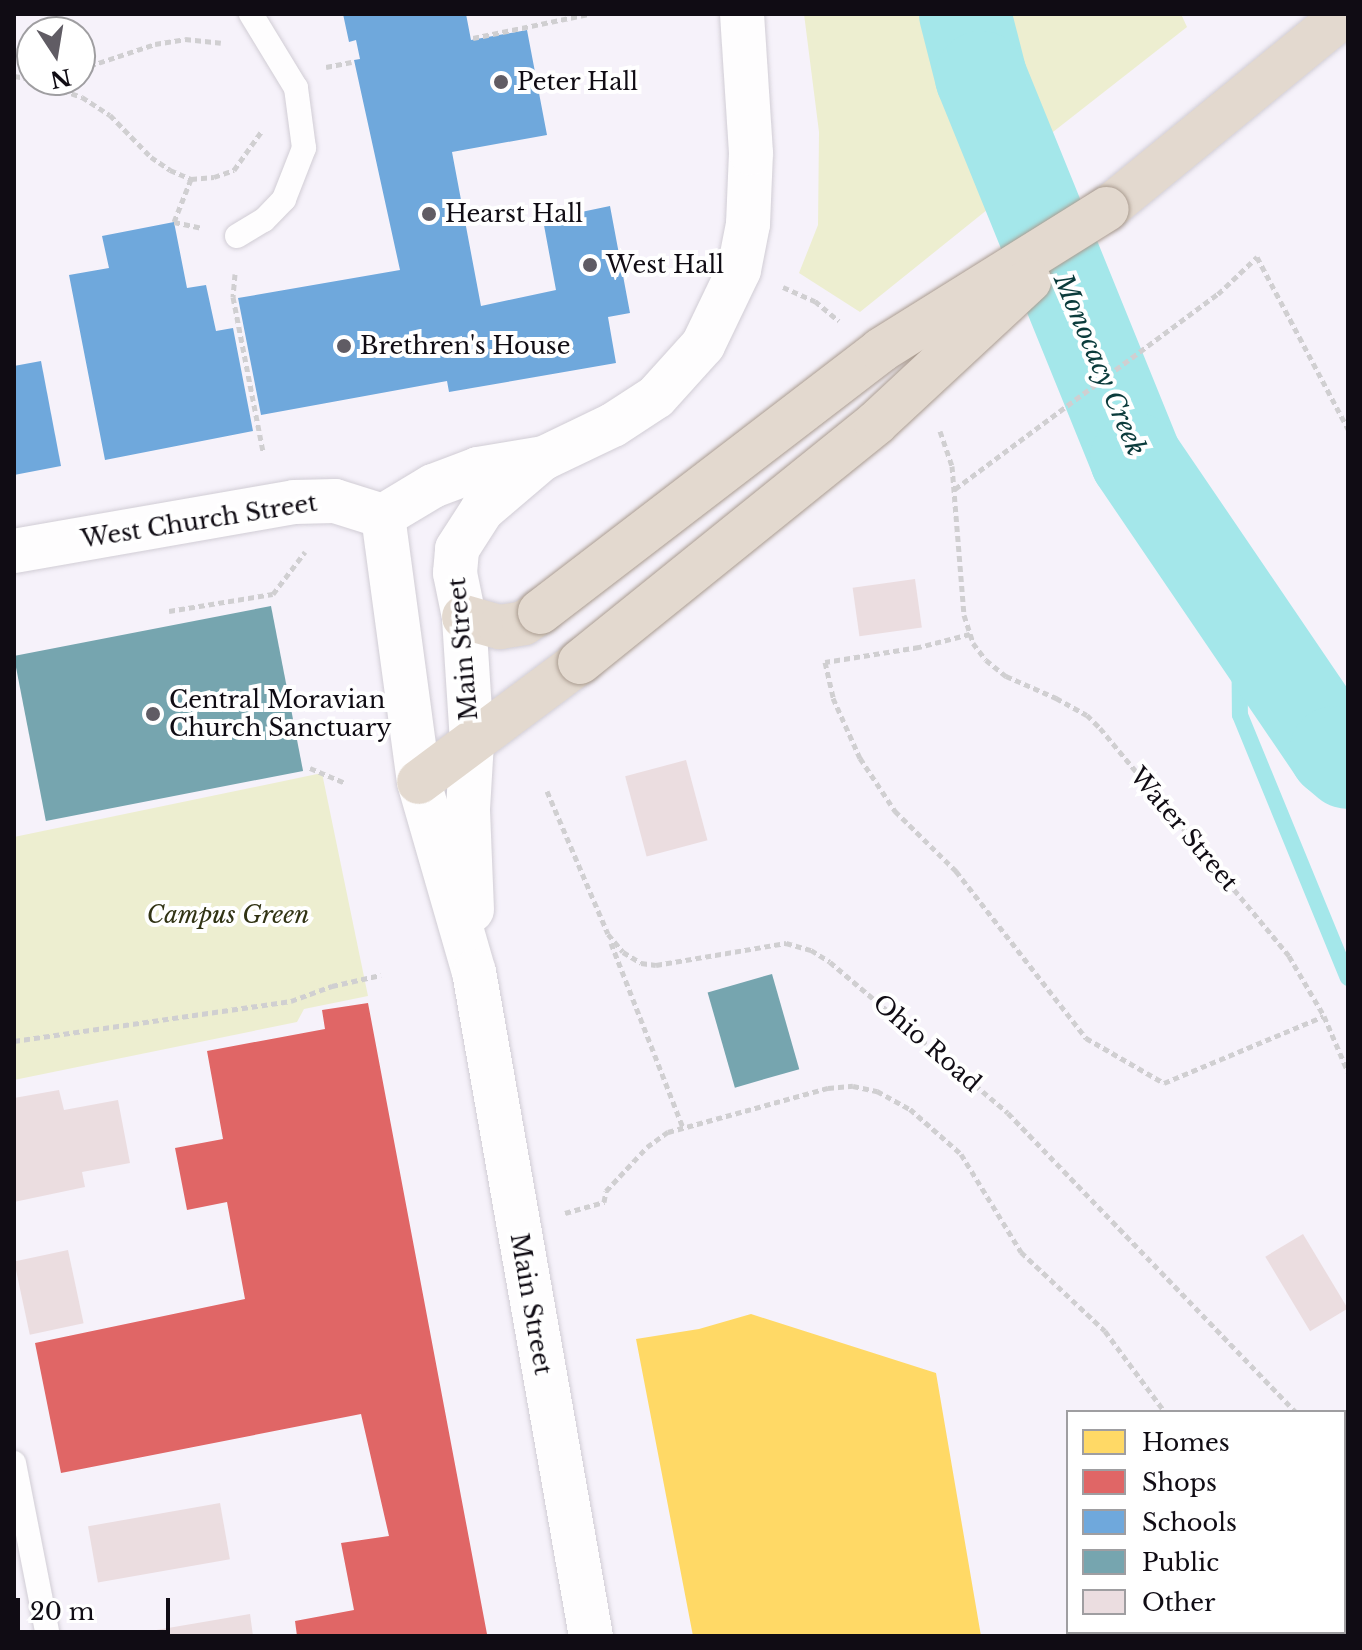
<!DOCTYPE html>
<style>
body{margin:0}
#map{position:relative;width:1362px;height:1650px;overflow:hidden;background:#f6f2fa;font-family:"Libre Baskerville",serif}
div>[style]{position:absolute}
.green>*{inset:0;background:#edeed0}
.homes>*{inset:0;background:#ffd966}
.shops>*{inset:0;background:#e06666}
.schools>*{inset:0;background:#6fa8dc}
.public>*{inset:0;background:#76a5af;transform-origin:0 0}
.stream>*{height:16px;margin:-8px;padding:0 8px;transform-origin:8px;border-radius:8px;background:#a4e7ea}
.river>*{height:92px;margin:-46px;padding:0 46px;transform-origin:46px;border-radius:46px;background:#a4e7ea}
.building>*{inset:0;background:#ebdde0;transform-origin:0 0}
.path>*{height:5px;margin-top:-2.5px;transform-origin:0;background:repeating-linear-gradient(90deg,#d0cfd1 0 6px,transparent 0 10px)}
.roads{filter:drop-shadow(0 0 2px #d1cdd5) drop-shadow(0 0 2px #d1cdd5)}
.service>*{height:24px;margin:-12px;padding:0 12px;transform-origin:12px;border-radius:12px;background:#fefdfe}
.tertiary>*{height:44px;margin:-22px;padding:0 22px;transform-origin:22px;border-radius:22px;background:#fefdfe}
.trunk>*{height:44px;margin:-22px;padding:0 22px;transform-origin:22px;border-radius:22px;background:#e3d9cf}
.bridges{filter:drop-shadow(0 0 2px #aa9c90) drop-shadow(0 0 2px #aa9c90)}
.trunk-bridge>*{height:44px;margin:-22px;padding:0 22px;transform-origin:22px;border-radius:22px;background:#e3d9cf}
.dots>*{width:22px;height:22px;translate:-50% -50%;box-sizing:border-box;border:4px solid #fff;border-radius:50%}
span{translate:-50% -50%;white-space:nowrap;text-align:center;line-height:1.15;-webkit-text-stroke:8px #fff;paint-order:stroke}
.poi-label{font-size:24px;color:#100c14}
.left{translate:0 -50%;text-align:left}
.street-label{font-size:24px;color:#100c14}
.park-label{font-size:24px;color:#313314;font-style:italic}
.water-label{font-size:26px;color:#0b3b3b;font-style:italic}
.frame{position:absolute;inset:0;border:16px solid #100c14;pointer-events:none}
.legend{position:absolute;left:1066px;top:1410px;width:280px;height:224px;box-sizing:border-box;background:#fff;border:2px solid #9f9ea1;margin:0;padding:10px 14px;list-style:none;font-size:24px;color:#100c14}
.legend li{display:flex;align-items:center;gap:16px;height:40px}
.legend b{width:40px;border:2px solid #9f9ea1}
.north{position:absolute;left:16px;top:16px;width:80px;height:80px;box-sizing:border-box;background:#fff;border:2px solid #9f9ea1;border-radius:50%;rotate:168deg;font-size:22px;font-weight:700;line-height:32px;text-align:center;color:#100c14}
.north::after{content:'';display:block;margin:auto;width:28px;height:36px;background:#605c64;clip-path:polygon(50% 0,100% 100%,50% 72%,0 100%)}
.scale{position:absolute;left:16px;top:1598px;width:154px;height:36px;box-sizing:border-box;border:4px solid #100c14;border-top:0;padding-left:10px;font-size:24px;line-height:28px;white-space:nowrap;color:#100c14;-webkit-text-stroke:6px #fff;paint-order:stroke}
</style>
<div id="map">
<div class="green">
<i style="clip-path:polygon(804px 14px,931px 14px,939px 56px,1008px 193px,860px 312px,799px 273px,818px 225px,819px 132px)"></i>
<i style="clip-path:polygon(1012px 14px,1181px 14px,1187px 27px,1044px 139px,1005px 41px)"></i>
<i style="clip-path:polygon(322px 773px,368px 996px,304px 1009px,297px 1022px,14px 1080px,14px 837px)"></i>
</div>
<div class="homes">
<i style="clip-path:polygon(751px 1314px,936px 1373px,981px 1636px,693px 1636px,636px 1339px,699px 1329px)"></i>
</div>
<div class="shops">
<i style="clip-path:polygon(368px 1003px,487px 1634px,479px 1636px,297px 1636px,295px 1621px,354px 1610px,341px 1543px,389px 1536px,361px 1414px,61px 1473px,35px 1343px,245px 1299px,227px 1202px,187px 1210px,175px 1148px,223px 1139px,207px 1051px,325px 1029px,322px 1010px)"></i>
</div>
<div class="schools">
<i style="clip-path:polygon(343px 14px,466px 14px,471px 40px,527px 30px,547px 135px,452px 152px,481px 306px,556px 290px,543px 220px,610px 206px,630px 313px,608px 317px,616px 363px,449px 392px,447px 381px,261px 415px,238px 298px,400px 270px,354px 60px,360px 59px,356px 40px,349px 42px)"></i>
<i style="clip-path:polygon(174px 222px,187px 288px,206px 285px,216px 331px,233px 328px,253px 431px,105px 460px,69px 275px,109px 268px,102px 236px)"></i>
<i style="clip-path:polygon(41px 361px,61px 466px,14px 475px,14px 366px)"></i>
</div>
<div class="public">
<i style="left:271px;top:606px;width:168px;height:262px;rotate:79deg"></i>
<i style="left:772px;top:974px;width:99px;height:67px;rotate:74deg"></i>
</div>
<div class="stream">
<i style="left:1239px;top:609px;width:106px;rotate:89.5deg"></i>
<i style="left:1240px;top:715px;width:284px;rotate:67.7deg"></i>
</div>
<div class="river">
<i style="left:965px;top:14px;width:65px;rotate:75.7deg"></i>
<i style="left:981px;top:77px;width:412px;rotate:67.9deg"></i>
<i style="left:1136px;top:459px;width:354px;rotate:55.8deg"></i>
<i style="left:1335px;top:752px;width:17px;rotate:40deg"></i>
</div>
<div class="building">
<i style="left:915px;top:579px;width:49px;height:63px;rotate:82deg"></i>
<i style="left:686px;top:760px;width:83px;height:63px;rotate:75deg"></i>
<i style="clip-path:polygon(59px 1090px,64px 1110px,118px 1100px,130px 1163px,82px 1172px,85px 1187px,14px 1202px,14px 1098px)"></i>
<i style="left:1303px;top:1234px;width:87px;height:44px;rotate:59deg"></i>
<i style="left:68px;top:1250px;width:75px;height:55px;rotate:78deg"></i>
<i style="left:220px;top:1503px;width:57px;height:134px;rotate:80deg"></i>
<i style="clip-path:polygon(250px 1614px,253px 1636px,133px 1636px,133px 1634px)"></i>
</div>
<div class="path">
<i style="left:473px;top:38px;width:118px;rotate:-11.7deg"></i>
<i style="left:326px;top:67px;width:26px;rotate:-11deg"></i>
<i style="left:80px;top:69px;width:79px;rotate:-18.4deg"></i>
<i style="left:155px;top:44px;width:30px;rotate:-9deg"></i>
<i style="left:185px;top:39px;width:36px;rotate:6deg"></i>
<i style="left:14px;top:76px;width:18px;rotate:9deg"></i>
<i style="left:34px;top:80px;width:51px;rotate:19.5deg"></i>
<i style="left:82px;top:97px;width:33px;rotate:33deg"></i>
<i style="left:110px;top:115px;width:59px;rotate:45.7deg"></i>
<i style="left:151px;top:157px;width:23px;rotate:34deg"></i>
<i style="left:170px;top:170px;width:23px;rotate:23deg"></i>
<i style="left:191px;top:179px;width:23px;rotate:-5deg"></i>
<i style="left:214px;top:177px;width:21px;rotate:-19deg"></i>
<i style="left:234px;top:170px;width:47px;rotate:-54.6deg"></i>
<i style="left:191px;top:179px;width:46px;rotate:111.6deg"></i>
<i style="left:174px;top:222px;width:29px;rotate:12deg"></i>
<i style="left:235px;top:274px;width:23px;rotate:95deg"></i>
<i style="left:233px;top:297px;width:157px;rotate:79deg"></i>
<i style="left:783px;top:287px;width:35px;rotate:24deg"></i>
<i style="left:815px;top:301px;width:31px;rotate:40deg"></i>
<i style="left:940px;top:431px;width:37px;rotate:71deg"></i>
<i style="left:952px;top:466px;width:149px;rotate:85.4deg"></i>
<i style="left:964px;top:615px;width:29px;rotate:72deg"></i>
<i style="left:973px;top:643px;width:21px;rotate:53deg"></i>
<i style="left:986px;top:660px;width:26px;rotate:39deg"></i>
<i style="left:1006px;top:676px;width:55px;rotate:23.7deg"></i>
<i style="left:1056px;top:698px;width:35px;rotate:29deg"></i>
<i style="left:1087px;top:715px;width:18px;rotate:45deg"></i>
<i style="left:1100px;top:728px;width:296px;rotate:50.3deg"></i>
<i style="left:1289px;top:956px;width:69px;rotate:59.7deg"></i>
<i style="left:1324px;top:1016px;width:61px;rotate:66.8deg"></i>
<i style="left:955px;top:489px;width:327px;rotate:-36.6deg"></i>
<i style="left:1218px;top:294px;width:54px;rotate:-43.5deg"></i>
<i style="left:1257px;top:257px;width:195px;rotate:62.1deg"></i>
<i style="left:169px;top:611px;width:105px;rotate:-9.3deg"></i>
<i style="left:273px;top:594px;width:53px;rotate:-52.7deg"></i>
<i style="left:970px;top:634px;width:53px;rotate:165.7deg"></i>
<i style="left:919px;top:647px;width:95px;rotate:170.9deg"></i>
<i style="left:825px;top:662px;width:37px;rotate:77deg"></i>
<i style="left:833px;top:698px;width:66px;rotate:65.8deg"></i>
<i style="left:860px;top:758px;width:64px;rotate:56.6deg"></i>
<i style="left:895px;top:811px;width:86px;rotate:44.5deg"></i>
<i style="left:956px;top:871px;width:212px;rotate:52.1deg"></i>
<i style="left:1086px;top:1038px;width:90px;rotate:30deg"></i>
<i style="left:1164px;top:1083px;width:173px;rotate:-22.7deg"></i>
<i style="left:310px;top:768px;width:39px;rotate:23deg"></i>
<i style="left:547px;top:791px;width:155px;rotate:66.9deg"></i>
<i style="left:608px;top:934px;width:23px;rotate:50deg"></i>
<i style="left:623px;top:952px;width:21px;rotate:31deg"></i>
<i style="left:641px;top:963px;width:15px;rotate:8deg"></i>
<i style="left:656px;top:965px;width:132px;rotate:-9.6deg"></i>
<i style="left:786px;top:943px;width:26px;rotate:16deg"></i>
<i style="left:811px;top:950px;width:22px;rotate:32deg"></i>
<i style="left:830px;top:962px;width:233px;rotate:40.3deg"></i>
<i style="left:1008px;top:1113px;width:415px;rotate:46.1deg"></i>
<i style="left:611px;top:943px;width:199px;rotate:68.7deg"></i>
<i style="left:14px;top:1041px;width:280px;rotate:-8.2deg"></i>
<i style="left:291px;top:1001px;width:44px;rotate:-20.1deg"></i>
<i style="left:332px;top:986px;width:50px;rotate:-12.7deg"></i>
<i style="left:565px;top:1213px;width:41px;rotate:-15.8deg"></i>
<i style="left:604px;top:1202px;width:11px;rotate:-80deg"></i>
<i style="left:606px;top:1191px;width:60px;rotate:-47deg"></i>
<i style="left:647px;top:1147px;width:26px;rotate:-36deg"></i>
<i style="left:668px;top:1132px;width:166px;rotate:-15.4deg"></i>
<i style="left:828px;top:1088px;width:25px;rotate:-5deg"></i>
<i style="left:853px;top:1086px;width:25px;rotate:12deg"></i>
<i style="left:877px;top:1091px;width:38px;rotate:29deg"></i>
<i style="left:910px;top:1109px;width:68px;rotate:41.4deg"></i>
<i style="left:961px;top:1154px;width:115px;rotate:58.5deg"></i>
<i style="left:1021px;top:1252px;width:115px;rotate:43.2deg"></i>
<i style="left:1105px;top:1331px;width:101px;rotate:53.5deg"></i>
<i style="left:1344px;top:1450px;width:5px;rotate:37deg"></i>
<i style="left:1303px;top:1632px;width:4px;rotate:76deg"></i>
</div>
<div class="roads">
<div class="service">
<i style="left:237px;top:236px;width:31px;rotate:-31deg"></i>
<i style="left:264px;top:220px;width:29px;rotate:-46deg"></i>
<i style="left:284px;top:199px;width:55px;rotate:-68.6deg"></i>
<i style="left:304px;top:148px;width:61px;rotate:-97.6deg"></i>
<i style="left:296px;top:88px;width:87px;rotate:-121.3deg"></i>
<i style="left:14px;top:1463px;width:176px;rotate:78.9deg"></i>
</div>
<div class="tertiary">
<i style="left:383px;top:516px;width:268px;rotate:82.3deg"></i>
<i style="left:419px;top:782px;width:198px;rotate:73.9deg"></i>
<i style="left:474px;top:972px;width:674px;rotate:80.01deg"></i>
<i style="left:383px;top:516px;width:58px;rotate:-31deg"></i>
<i style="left:433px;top:486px;width:48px;rotate:-20.7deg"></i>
<i style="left:478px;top:469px;width:67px;rotate:-9.5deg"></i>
<i style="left:544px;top:458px;width:76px;rotate:-25.6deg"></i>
<i style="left:613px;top:425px;width:51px;rotate:-33.1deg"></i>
<i style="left:656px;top:397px;width:70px;rotate:-47.9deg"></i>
<i style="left:703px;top:345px;width:83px;rotate:-64.4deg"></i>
<i style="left:739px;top:270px;width:47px;rotate:-78.9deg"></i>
<i style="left:748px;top:224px;width:71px;rotate:-87.6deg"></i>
<i style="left:751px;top:153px;width:139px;rotate:-93.7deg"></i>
<i style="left:14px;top:551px;width:284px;rotate:-9.9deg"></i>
<i style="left:294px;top:502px;width:41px;rotate:-1.4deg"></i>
<i style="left:335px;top:501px;width:50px;rotate:17.4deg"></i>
<i style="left:472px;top:910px;width:101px;rotate:-92.3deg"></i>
<i style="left:468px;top:809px;width:67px;rotate:-86.6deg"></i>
<i style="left:472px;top:742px;width:125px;rotate:-93.7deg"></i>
<i style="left:464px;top:617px;width:45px;rotate:-101.6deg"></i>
<i style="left:455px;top:573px;width:24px;rotate:-85deg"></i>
<i style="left:457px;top:549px;width:46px;rotate:-57.3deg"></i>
<i style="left:482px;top:510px;width:79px;rotate:-40.4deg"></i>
</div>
<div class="trunk">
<i style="left:1107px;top:209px;width:308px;rotate:-39.3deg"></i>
<i style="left:464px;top:617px;width:37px;rotate:16deg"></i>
<i style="left:500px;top:627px;width:24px;rotate:-9deg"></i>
<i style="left:524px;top:623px;width:19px;rotate:-35deg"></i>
<i style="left:419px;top:782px;width:201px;rotate:-36.7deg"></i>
</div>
</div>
<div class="bridges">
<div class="trunk-bridge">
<i style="left:540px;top:612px;width:430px;rotate:-37.5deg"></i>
<i style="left:881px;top:350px;width:266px;rotate:-32deg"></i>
<i style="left:580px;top:662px;width:380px;rotate:-38.9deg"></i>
<i style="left:876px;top:423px;width:209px;rotate:-42.9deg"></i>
</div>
</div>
<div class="dots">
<i style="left:501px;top:82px;background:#605c64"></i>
<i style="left:429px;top:214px;background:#605c64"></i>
<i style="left:590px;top:265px;background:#605c64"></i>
<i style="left:344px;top:346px;background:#605c64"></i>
<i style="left:153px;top:714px;background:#605c64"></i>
</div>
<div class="poi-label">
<span class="left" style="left:517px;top:82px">Peter Hall</span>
<span class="left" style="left:445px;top:214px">Hearst Hall</span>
<span class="left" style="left:606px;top:265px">West Hall</span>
<span class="left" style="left:360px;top:346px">Brethren's House</span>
<span class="left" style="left:169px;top:714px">Central Moravian<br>Church Sanctuary</span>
</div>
<div class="street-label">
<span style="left:199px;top:521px;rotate:-9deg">West Church Street</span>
<span style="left:463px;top:649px;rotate:-95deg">Main Street</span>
<span style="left:1184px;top:829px;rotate:50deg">Water Street</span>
<span style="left:927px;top:1043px;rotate:41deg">Ohio Road</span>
<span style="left:531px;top:1304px;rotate:80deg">Main Street</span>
</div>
<div class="park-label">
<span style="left:228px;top:915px">Campus Green</span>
</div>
<div class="water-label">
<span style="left:1099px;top:365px;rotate:67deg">Monocacy Creek</span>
</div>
<div class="frame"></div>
<ul class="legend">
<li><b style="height:22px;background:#ffd966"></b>Homes</li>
<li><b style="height:22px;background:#e06666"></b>Shops</li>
<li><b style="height:22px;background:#6fa8dc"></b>Schools</li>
<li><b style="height:22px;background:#76a5af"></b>Public</li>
<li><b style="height:22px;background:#ebdde0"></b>Other</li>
</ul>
<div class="north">N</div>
<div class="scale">20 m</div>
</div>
